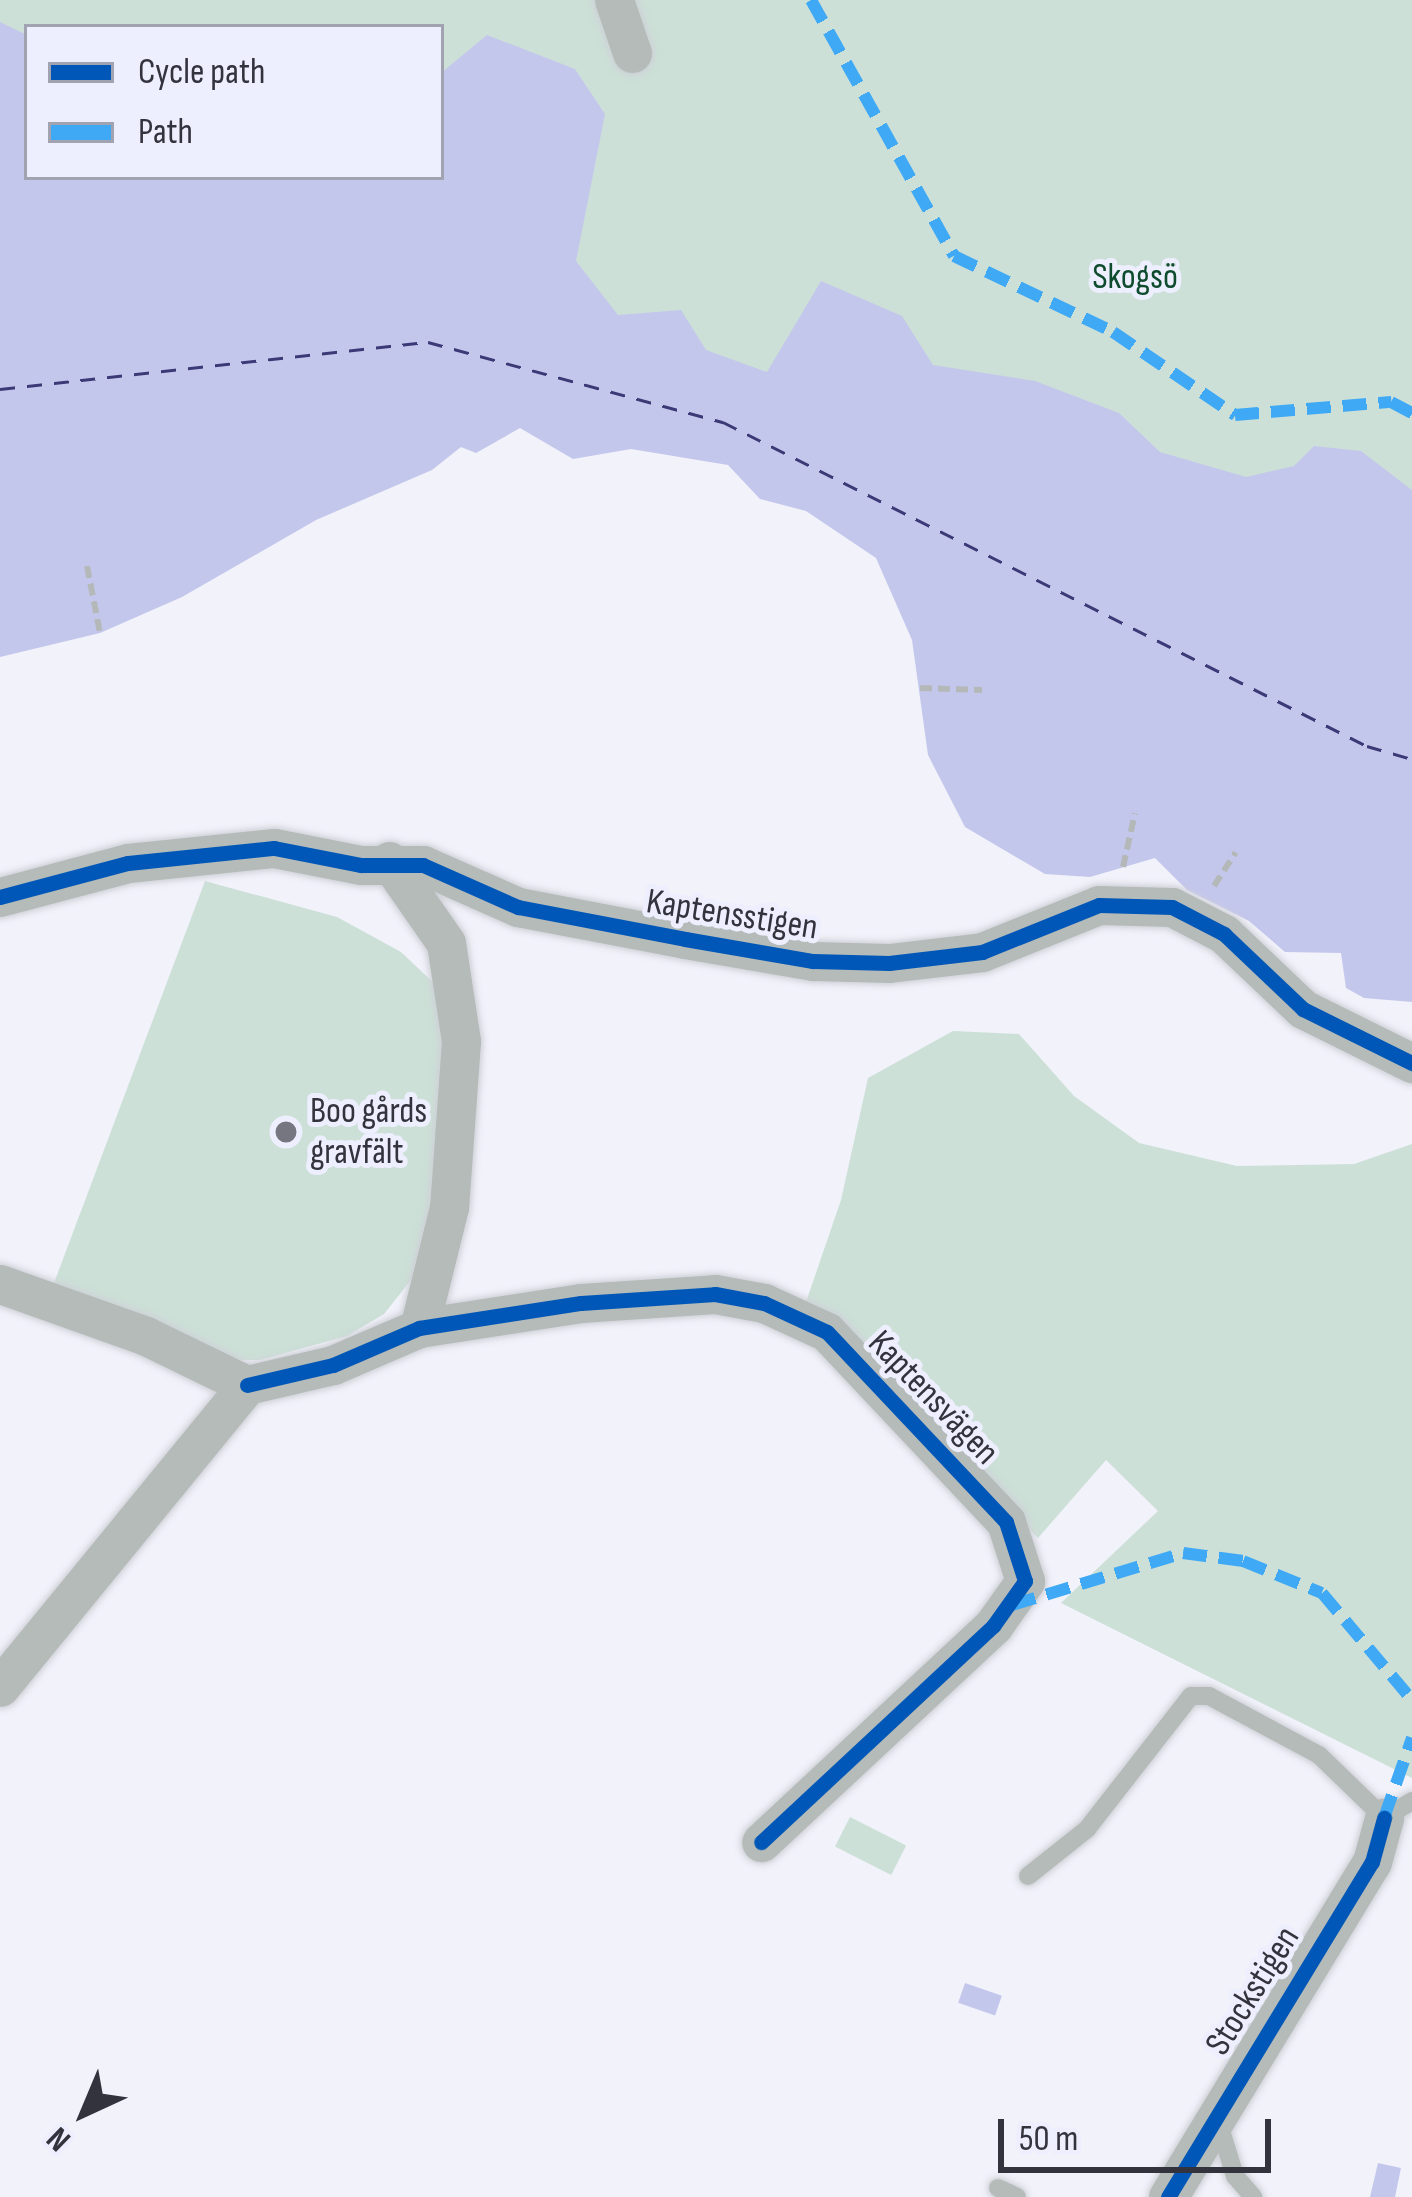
<!DOCTYPE html>
<meta charset="utf-8">
<style>
body{margin:0}
#map{position:relative;width:1412px;height:2197px;overflow:hidden;background:#f1f2fa;font-family:"Sofia Sans Condensed",sans-serif}
div>[style]{position:absolute}
.green>*{inset:0;background:#cce0d7;transform-origin:0 0}
.water>*{inset:0;background:#c4c7ec;transform-origin:0 0}
.ferry>*{height:3px;margin-top:-1.5px;transform-origin:0;background:repeating-linear-gradient(90deg,#3b3976 0 15px,transparent 0 27px)}
.path>*{height:6px;margin-top:-3px;transform-origin:0;background:repeating-linear-gradient(90deg,#b5b8b9 0 12px,transparent 0 18px)}
.roads{filter:drop-shadow(0 0 3px #cfd0d7) drop-shadow(0 0 3px #cfd0d7)}
.lane>*{height:18px;margin:-9px;padding:0 9px;transform-origin:9px;border-radius:9px;background:#b4bbb8}
.street>*{height:39px;margin:-19.5px;padding:0 19.5px;transform-origin:19.5px;border-radius:19.5px;background:#b4bbb8}
.quiet>*{height:12px;margin-top:-6px;transform-origin:0;background:repeating-linear-gradient(90deg,#3fa9f5 0 24px,transparent 0 36px)}
.cycleway>*{height:15px;margin:-7.5px;padding:0 7.5px;transform-origin:7.5px;border-radius:7.5px;background:#0057b8}
.dots>*{width:33px;height:33px;translate:-50% -50%;box-sizing:border-box;border:6px solid #edeefe;border-radius:50%}
span{translate:-50% -50%;white-space:nowrap;text-align:center;line-height:1.15;-webkit-text-stroke:10px #edeefe;paint-order:stroke}
.park-label{font-size:36px;color:#0f4c2e}
.street-label{font-size:36px;color:#32333d}
.poi-label{font-size:36px;color:#32333d}
.left{translate:0 -50%;text-align:left}
.legend{position:absolute;left:24px;top:24px;width:420px;height:156px;box-sizing:border-box;background:#edeefe;border:3px solid #a2a3b1;margin:0;padding:15px 21px;list-style:none;font-size:36px;color:#32333d}
.legend li{display:flex;align-items:center;gap:24px;height:60px}
.legend b{width:60px;border:3px solid #a2a3b1}
.north{position:absolute;left:24px;top:2053px;width:120px;height:120px;-webkit-text-stroke:9px #edeefe;paint-order:stroke;rotate:224deg;font-size:33px;font-weight:700;line-height:48px;text-align:center;color:#32333d}
.north::after{content:'';display:block;margin:auto;width:42px;height:54px;background:#32333d;clip-path:polygon(50% 0,100% 100%,50% 72%,0 100%)}
.scale{position:absolute;left:998px;top:2119px;width:273px;height:54px;box-sizing:border-box;border:6px solid #32333d;border-top:0;padding-left:15px;font-size:36px;line-height:42px;white-space:nowrap;color:#32333d;-webkit-text-stroke:9px #edeefe;paint-order:stroke}
</style>
<div id="map">
<div class="green">
<i style="clip-path:polygon(evenodd,0 0,1412px 0,1412px 785px,869px 439px,0 333px,0 0,27px 27px,441px 27px,441px 177px,27px 177px,27px 27px)"></i>
<i style="clip-path:polygon(205px 881px,337px 917px,401px 952px,438px 987px,446px 1061px,437px 1175px,411px 1280px,384px 1314px,347px 1336px,260px 1360px,222px 1360px,54px 1283px)"></i>
<i style="clip-path:polygon(953px 1031px,1019px 1034px,1074px 1096px,1139px 1143px,1237px 1166px,1354px 1164px,1412px 1144px,1412px 1778px,1061px 1603px,1158px 1511px,1106px 1460px,1038px 1538px,805px 1305px,841px 1200px,868px 1078px)"></i>
<i style="left:850px;top:1817px;width:63px;height:33px;rotate:27deg"></i>
</div>
<div class="water">
<i style="clip-path:polygon(0 22px,27px 35px,27px 177px,441px 177px,441px 73px,487px 35px,575px 69px,605px 114px,576px 261px,618px 315px,681px 310px,706px 350px,767px 372px,821px 281px,902px 316px,933px 365px,1035px 381px,1119px 413px,1160px 452px,1246px 477px,1294px 466px,1314px 446px,1361px 451px,1412px 490px,1412px 1002px,1364px 998px,1346px 988px,1341px 953px,1285px 952px,1249px 921px,1187px 890px,1155px 858px,1090px 877px,1045px 874px,965px 827px,928px 755px,912px 640px,876px 558px,806px 511px,760px 499px,728px 465px,631px 449px,573px 459px,520px 428px,476px 453px,461px 447px,432px 470px,316px 520px,182px 597px,100px 633px,0 657px)"></i>
<i style="left:965px;top:1983px;width:39px;height:21px;rotate:19deg"></i>
<i style="clip-path:polygon(1378px 2163px,1401px 2168px,1395px 2197px,1370px 2197px)"></i>
</div>
<div class="ferry">
<i style="left:0;top:389px;width:431px;rotate:-6.3deg"></i>
<i style="left:428px;top:342px;width:306px;rotate:15.2deg"></i>
<i style="left:723px;top:422px;width:721px;rotate:26.71deg"></i>
<i style="left:1367px;top:746px;width:47px;rotate:16.1deg"></i>
</div>
<div class="path">
<i style="left:87px;top:566px;width:68px;rotate:79deg"></i>
<i style="left:920px;top:688px;width:62px;rotate:1.8deg"></i>
<i style="left:1123px;top:867px;width:55px;rotate:-77.5deg"></i>
<i style="left:1214px;top:886px;width:40px;rotate:-57.1deg"></i>
</div>
<div class="roads">
<div class="lane">
<i style="left:1028px;top:1876px;width:75px;rotate:-38.5deg"></i>
<i style="left:1087px;top:1829px;width:169px;rotate:-52deg"></i>
<i style="left:1191px;top:1696px;width:18px"></i>
<i style="left:1209px;top:1696px;width:125px;rotate:28.2deg"></i>
<i style="left:1319px;top:1755px;width:91px;rotate:44.1deg"></i>
<i style="left:1384px;top:1818px;width:33px;rotate:-31deg"></i>
<i style="left:1218px;top:2121px;width:58px;rotate:72.8deg"></i>
<i style="left:1235px;top:2176px;width:28px;rotate:49deg"></i>
<i style="left:998px;top:2188px;width:21px;rotate:25deg"></i>
</div>
<div class="street">
<i style="left:614px;top:0;width:56px;rotate:71.2deg"></i>
<i style="left:389px;top:861px;width:100px;rotate:55.2deg"></i>
<i style="left:446px;top:943px;width:99px;rotate:81.3deg"></i>
<i style="left:461px;top:1041px;width:166px;rotate:94.1deg"></i>
<i style="left:449px;top:1207px;width:125px;rotate:103.9deg"></i>
<i style="left:0;top:897px;width:132px;rotate:-14.9deg"></i>
<i style="left:128px;top:863px;width:147px;rotate:-5.9deg"></i>
<i style="left:274px;top:848px;width:89px;rotate:11.1deg"></i>
<i style="left:361px;top:865px;width:62px"></i>
<i style="left:423px;top:865px;width:104px;rotate:23.9deg"></i>
<i style="left:518px;top:907px;width:170px;rotate:10.8deg"></i>
<i style="left:685px;top:939px;width:130px;rotate:9.8deg"></i>
<i style="left:813px;top:961px;width:76px;rotate:1.5deg"></i>
<i style="left:889px;top:963px;width:94px;rotate:-6.7deg"></i>
<i style="left:982px;top:952px;width:126px;rotate:-21.9deg"></i>
<i style="left:1099px;top:905px;width:73px;rotate:1.6deg"></i>
<i style="left:1172px;top:907px;width:59px;rotate:27.4deg"></i>
<i style="left:1224px;top:934px;width:109px;rotate:43.5deg"></i>
<i style="left:1303px;top:1009px;width:122px;rotate:26.4deg"></i>
<i style="left:0;top:1284px;width:155px;rotate:19.6deg"></i>
<i style="left:146px;top:1336px;width:112px;rotate:25.9deg"></i>
<i style="left:247px;top:1385px;width:390px;rotate:129.3deg"></i>
<i style="left:247px;top:1385px;width:88px;rotate:-13.1deg"></i>
<i style="left:333px;top:1365px;width:94px;rotate:-23.3deg"></i>
<i style="left:419px;top:1328px;width:164px;rotate:-8.8deg"></i>
<i style="left:581px;top:1303px;width:134px;rotate:-3.8deg"></i>
<i style="left:715px;top:1294px;width:50px;rotate:10.4deg"></i>
<i style="left:764px;top:1303px;width:69px;rotate:24.7deg"></i>
<i style="left:827px;top:1332px;width:261px;rotate:46.7deg"></i>
<i style="left:1006px;top:1522px;width:62px;rotate:72.1deg"></i>
<i style="left:1025px;top:1581px;width:55px;rotate:125.4deg"></i>
<i style="left:993px;top:1626px;width:317px;rotate:137deg"></i>
<i style="left:1168px;top:2197px;width:392px;rotate:-58.7deg"></i>
<i style="left:1372px;top:1862px;width:46px;rotate:-74.7deg"></i>
</div>
</div>
<div class="quiet">
<i style="left:811px;top:0;width:293px;rotate:60.8deg"></i>
<i style="left:954px;top:256px;width:176px;rotate:25.5deg"></i>
<i style="left:1113px;top:332px;width:148px;rotate:34.2deg"></i>
<i style="left:1235px;top:415px;width:157px;rotate:-4.8deg"></i>
<i style="left:1391px;top:402px;width:24px;rotate:28deg"></i>
<i style="left:1012px;top:1605px;width:179px;rotate:-16.9deg"></i>
<i style="left:1183px;top:1553px;width:61px;rotate:7.6deg"></i>
<i style="left:1243px;top:1561px;width:85px;rotate:22.1deg"></i>
<i style="left:1322px;top:1593px;width:140px;rotate:49.9deg"></i>
<i style="left:1384px;top:1818px;width:85px;rotate:-70.7deg"></i>
</div>
<div class="cycleway">
<i style="left:0;top:897px;width:132px;rotate:-14.9deg"></i>
<i style="left:128px;top:863px;width:147px;rotate:-5.9deg"></i>
<i style="left:274px;top:848px;width:89px;rotate:11.1deg"></i>
<i style="left:361px;top:865px;width:62px"></i>
<i style="left:423px;top:865px;width:104px;rotate:23.9deg"></i>
<i style="left:518px;top:907px;width:170px;rotate:10.8deg"></i>
<i style="left:685px;top:939px;width:130px;rotate:9.8deg"></i>
<i style="left:813px;top:961px;width:76px;rotate:1.5deg"></i>
<i style="left:889px;top:963px;width:94px;rotate:-6.7deg"></i>
<i style="left:982px;top:952px;width:126px;rotate:-21.9deg"></i>
<i style="left:1099px;top:905px;width:73px;rotate:1.6deg"></i>
<i style="left:1172px;top:907px;width:59px;rotate:27.4deg"></i>
<i style="left:1224px;top:934px;width:109px;rotate:43.5deg"></i>
<i style="left:1303px;top:1009px;width:122px;rotate:26.4deg"></i>
<i style="left:247px;top:1385px;width:88px;rotate:-13.1deg"></i>
<i style="left:333px;top:1365px;width:94px;rotate:-23.3deg"></i>
<i style="left:419px;top:1328px;width:164px;rotate:-8.8deg"></i>
<i style="left:581px;top:1303px;width:134px;rotate:-3.8deg"></i>
<i style="left:715px;top:1294px;width:50px;rotate:10.4deg"></i>
<i style="left:764px;top:1303px;width:69px;rotate:24.7deg"></i>
<i style="left:827px;top:1332px;width:261px;rotate:46.7deg"></i>
<i style="left:1006px;top:1522px;width:62px;rotate:72.1deg"></i>
<i style="left:1025px;top:1581px;width:55px;rotate:125.4deg"></i>
<i style="left:993px;top:1626px;width:317px;rotate:137deg"></i>
<i style="left:1168px;top:2197px;width:392px;rotate:-58.7deg"></i>
<i style="left:1372px;top:1862px;width:46px;rotate:-74.7deg"></i>
</div>
<div class="dots">
<i style="left:286px;top:1132px;background:#75767f"></i>
</div>
<div class="park-label">
<span style="left:1135px;top:278px">Skogsö</span>
</div>
<div class="street-label">
<span style="left:732px;top:915px;rotate:9deg">Kaptensstigen</span>
<span style="left:933px;top:1398px;rotate:46deg">Kaptensvägen</span>
<span style="left:1253px;top:1991px;rotate:-58deg">Stockstigen</span>
</div>
<div class="poi-label">
<span class="left" style="left:310px;top:1132px">Boo gårds<br>gravfält</span>
</div>
<ul class="legend">
<li><b style="height:15px;background:#0057b8"></b>Cycle path</li>
<li><b style="height:15px;background:#3fa9f5"></b>Path</li>
</ul>
<div class="north">N</div>
<div class="scale">50 m</div>
</div>
